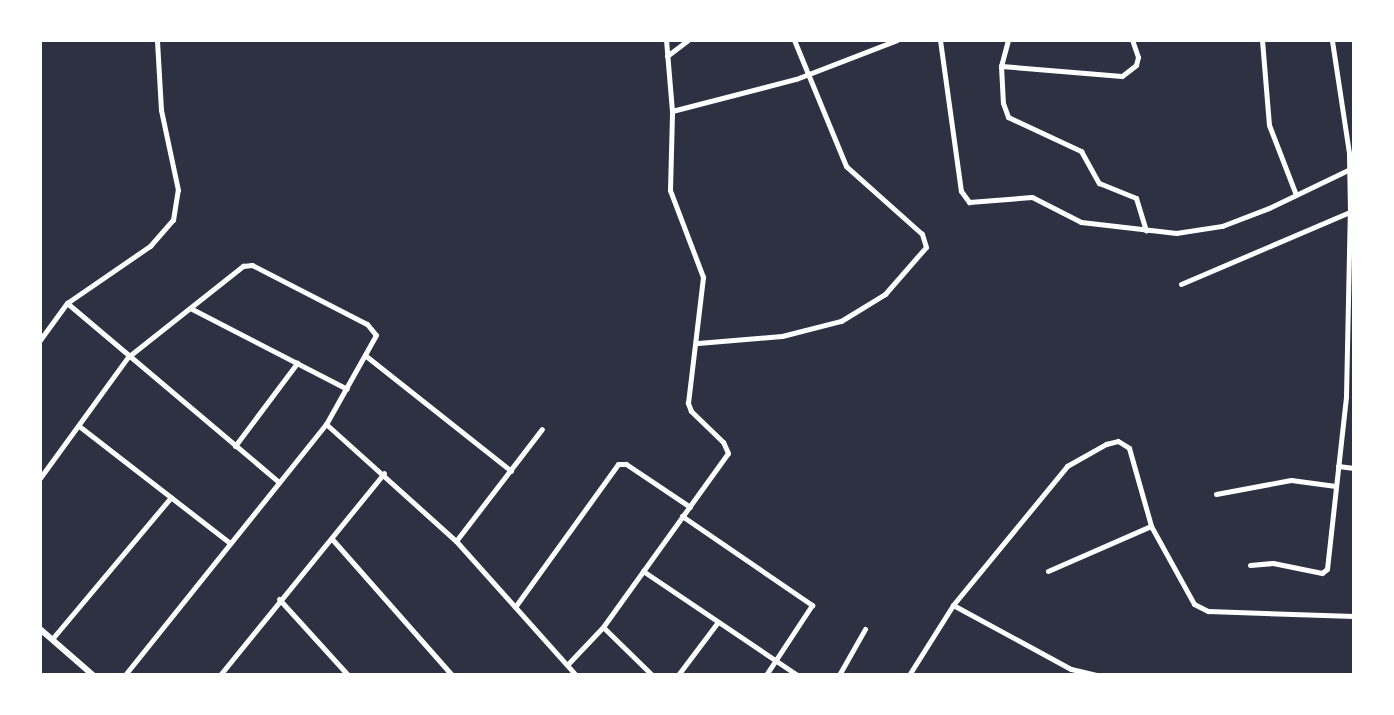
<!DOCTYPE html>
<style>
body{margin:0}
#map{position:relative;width:1394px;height:715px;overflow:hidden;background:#2d3142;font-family:"Space Grotesk",sans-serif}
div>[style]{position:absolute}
.minor>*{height:5px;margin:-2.5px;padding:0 2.5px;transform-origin:2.5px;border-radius:2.5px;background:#fff}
.tertiary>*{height:6px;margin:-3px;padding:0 3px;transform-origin:3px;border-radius:3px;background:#fff}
span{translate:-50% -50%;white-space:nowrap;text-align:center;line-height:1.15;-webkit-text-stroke:8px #fff;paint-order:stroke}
.frame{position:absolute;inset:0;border:42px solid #fff;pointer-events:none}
</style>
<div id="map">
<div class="minor">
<i style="left:940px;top:40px;width:152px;rotate:82.1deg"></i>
<i style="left:961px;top:191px;width:14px;rotate:54deg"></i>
<i style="left:969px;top:202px;width:63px;rotate:-4.5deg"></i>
<i style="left:1032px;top:197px;width:55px;rotate:27deg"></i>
<i style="left:1081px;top:222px;width:96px;rotate:6.6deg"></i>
<i style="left:1176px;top:233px;width:47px;rotate:-8.7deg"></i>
<i style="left:1222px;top:226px;width:50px;rotate:-21deg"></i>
<i style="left:1269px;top:208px;width:90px;rotate:-25.7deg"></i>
<i style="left:1008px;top:40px;width:27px;rotate:105deg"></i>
<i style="left:1001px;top:66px;width:37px;rotate:87deg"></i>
<i style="left:1003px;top:103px;width:15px;rotate:70deg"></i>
<i style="left:1008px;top:117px;width:81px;rotate:25deg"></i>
<i style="left:1081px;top:151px;width:37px;rotate:61deg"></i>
<i style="left:1099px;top:183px;width:40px;rotate:22deg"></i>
<i style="left:1136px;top:198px;width:34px;rotate:73deg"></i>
<i style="left:1262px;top:40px;width:85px;rotate:85.3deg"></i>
<i style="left:1269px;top:125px;width:75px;rotate:68.9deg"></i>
<i style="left:667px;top:56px;width:26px;rotate:-37deg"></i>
<i style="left:1001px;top:66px;width:121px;rotate:4.7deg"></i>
<i style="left:1122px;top:76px;width:18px;rotate:-38deg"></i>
<i style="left:1136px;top:65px;width:8px;rotate:-76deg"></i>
<i style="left:1138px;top:57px;width:18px;rotate:-109deg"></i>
<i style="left:672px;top:111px;width:128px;rotate:-14.5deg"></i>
<i style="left:796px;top:79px;width:108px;rotate:-21.1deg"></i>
<i style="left:1181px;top:284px;width:184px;rotate:-23.1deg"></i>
<i style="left:67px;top:303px;width:277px;rotate:40.2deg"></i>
<i style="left:192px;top:309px;width:174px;rotate:27.3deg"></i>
<i style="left:40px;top:340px;width:46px;rotate:-53.9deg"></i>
<i style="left:67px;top:303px;width:101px;rotate:-34.5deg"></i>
<i style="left:150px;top:246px;width:35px;rotate:-49deg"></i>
<i style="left:173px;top:220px;width:30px;rotate:-81deg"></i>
<i style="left:178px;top:190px;width:82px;rotate:-102deg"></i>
<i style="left:161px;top:110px;width:70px;rotate:-93.3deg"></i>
<i style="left:698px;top:343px;width:84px;rotate:-4.8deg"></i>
<i style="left:782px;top:336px;width:61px;rotate:-14.3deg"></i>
<i style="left:841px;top:321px;width:52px;rotate:-31.5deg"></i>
<i style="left:885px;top:294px;width:62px;rotate:-48.9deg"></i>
<i style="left:926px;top:247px;width:14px;rotate:-107deg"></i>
<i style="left:922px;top:234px;width:102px;rotate:-138.2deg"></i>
<i style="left:846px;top:166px;width:136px;rotate:-112.4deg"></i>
<i style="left:366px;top:356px;width:185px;rotate:38.4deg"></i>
<i style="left:326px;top:424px;width:175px;rotate:42deg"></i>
<i style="left:456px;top:541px;width:180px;rotate:48.2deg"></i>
<i style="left:79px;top:426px;width:191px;rotate:37.8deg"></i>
<i style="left:235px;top:446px;width:104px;rotate:-53.2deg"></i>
<i style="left:1338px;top:466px;width:16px;rotate:7deg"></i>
<i style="left:40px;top:478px;width:150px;rotate:-54deg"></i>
<i style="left:128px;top:357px;width:147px;rotate:-38.4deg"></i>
<i style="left:243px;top:266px;width:9px;rotate:-6deg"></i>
<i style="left:252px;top:265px;width:129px;rotate:27.2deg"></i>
<i style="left:367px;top:324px;width:14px;rotate:51deg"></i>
<i style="left:376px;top:335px;width:102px;rotate:119.3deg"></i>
<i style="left:326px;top:424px;width:322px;rotate:128.7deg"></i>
<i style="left:1216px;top:494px;width:76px;rotate:-10.6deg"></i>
<i style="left:1291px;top:480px;width:45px;rotate:7.6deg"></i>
<i style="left:682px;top:516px;width:158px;rotate:34.4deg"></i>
<i style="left:812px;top:605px;width:84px;rotate:123.3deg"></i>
<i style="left:332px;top:539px;width:181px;rotate:48.6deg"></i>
<i style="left:456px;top:541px;width:141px;rotate:-52.5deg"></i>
<i style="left:1250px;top:565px;width:23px;rotate:-5deg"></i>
<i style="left:1273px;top:563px;width:50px;rotate:11.5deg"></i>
<i style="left:1322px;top:573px;width:6px;rotate:-39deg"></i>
<i style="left:1327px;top:569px;width:174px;rotate:-83.7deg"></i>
<i style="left:1346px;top:396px;width:184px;rotate:-88.8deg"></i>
<i style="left:1350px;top:212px;width:59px;rotate:-91deg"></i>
<i style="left:1349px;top:153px;width:114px;rotate:-98.6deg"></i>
<i style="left:643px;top:571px;width:186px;rotate:34deg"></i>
<i style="left:1048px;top:571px;width:112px;rotate:-23.6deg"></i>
<i style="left:279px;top:599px;width:103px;rotate:47.8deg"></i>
<i style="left:953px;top:605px;width:134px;rotate:28.5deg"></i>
<i style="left:1071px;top:669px;width:26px;rotate:13deg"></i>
<i style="left:515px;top:607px;width:176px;rotate:-54.2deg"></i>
<i style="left:618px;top:464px;width:8px"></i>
<i style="left:626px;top:464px;width:77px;rotate:33.9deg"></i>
<i style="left:603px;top:627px;width:69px;rotate:44.4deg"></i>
<i style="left:52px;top:639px;width:185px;rotate:-50deg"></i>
<i style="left:567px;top:665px;width:52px;rotate:-46.5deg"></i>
<i style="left:603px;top:627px;width:214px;rotate:-54.3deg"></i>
<i style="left:728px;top:453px;width:12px;rotate:-114deg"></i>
<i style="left:723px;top:442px;width:45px;rotate:-135.9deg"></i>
<i style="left:691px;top:411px;width:9px;rotate:-111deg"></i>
<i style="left:688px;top:403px;width:127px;rotate:-83.2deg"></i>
<i style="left:703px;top:277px;width:93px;rotate:-110.8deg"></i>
<i style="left:670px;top:190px;width:79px;rotate:-88.5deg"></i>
<i style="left:672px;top:111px;width:71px;rotate:-94.8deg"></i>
<i style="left:220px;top:675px;width:260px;rotate:-50.9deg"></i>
<i style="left:678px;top:675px;width:66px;rotate:-53deg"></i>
<i style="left:839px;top:675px;width:53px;rotate:-60.5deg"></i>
<i style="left:909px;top:675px;width:83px;rotate:-57.8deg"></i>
<i style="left:953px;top:605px;width:180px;rotate:-50.6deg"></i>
<i style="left:1067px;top:466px;width:45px;rotate:-29.4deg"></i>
<i style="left:1106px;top:444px;width:12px;rotate:-14deg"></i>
<i style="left:1118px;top:441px;width:13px;rotate:32deg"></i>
<i style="left:1129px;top:448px;width:81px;rotate:74.2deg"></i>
<i style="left:1151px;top:526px;width:89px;rotate:61.1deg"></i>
<i style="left:1194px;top:604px;width:16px;rotate:27deg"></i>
<i style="left:1208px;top:611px;width:146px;rotate:2deg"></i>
</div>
<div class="tertiary">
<i style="left:40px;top:629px;width:70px;rotate:41deg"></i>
</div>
<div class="frame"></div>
</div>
